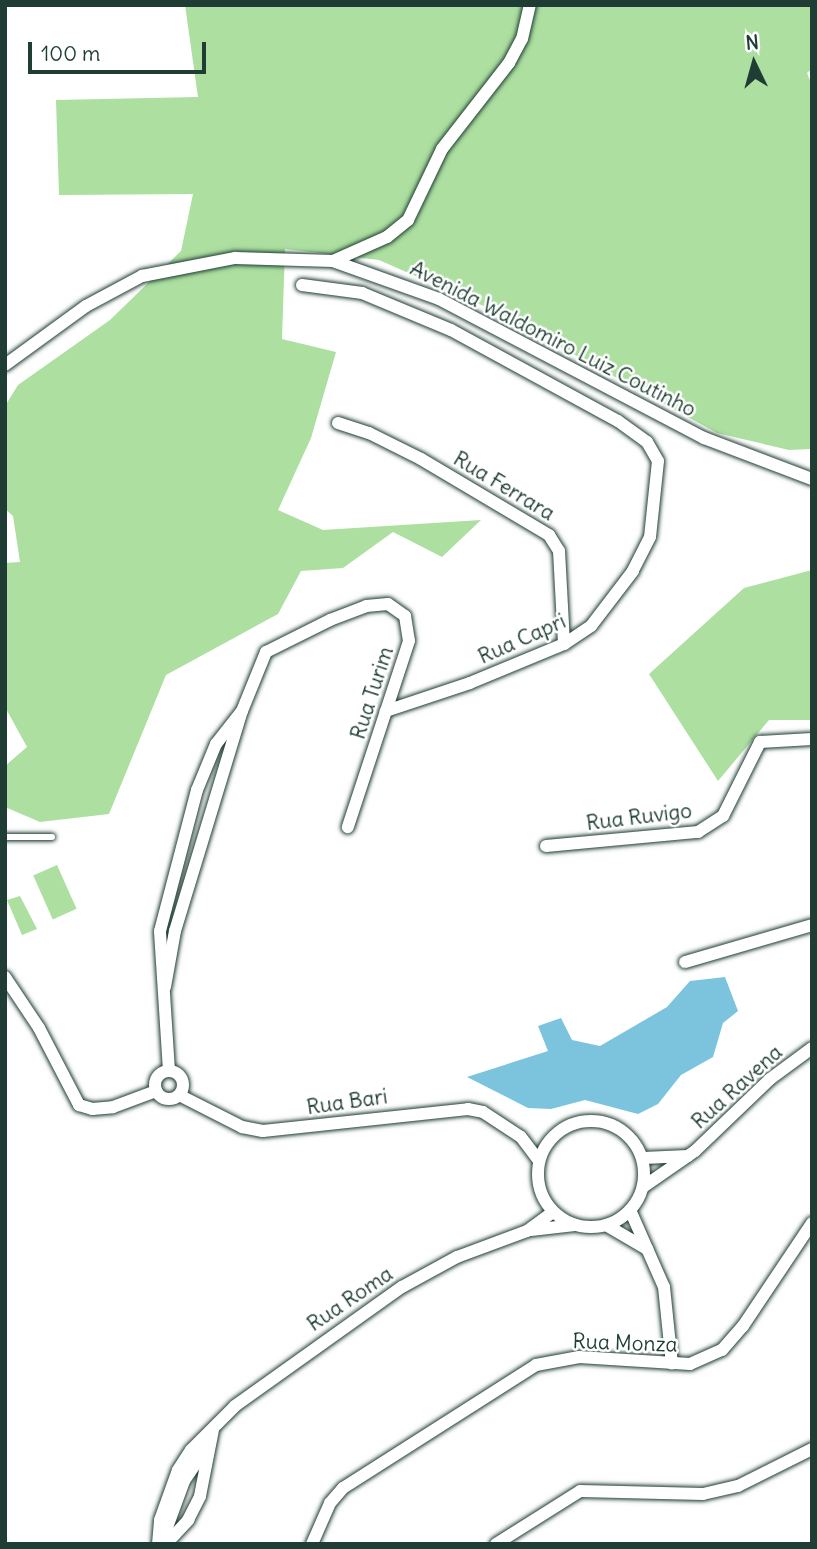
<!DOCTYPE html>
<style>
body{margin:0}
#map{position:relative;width:817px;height:1549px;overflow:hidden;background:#fff;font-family:Delius,sans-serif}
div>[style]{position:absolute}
.green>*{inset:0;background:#acdfa0;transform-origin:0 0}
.water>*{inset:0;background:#7cc3dd}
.roads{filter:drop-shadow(0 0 2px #1f3d34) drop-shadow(0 0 2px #1f3d34)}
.lane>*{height:6px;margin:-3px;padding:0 3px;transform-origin:3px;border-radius:3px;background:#fff}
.street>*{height:12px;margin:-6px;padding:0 6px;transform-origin:6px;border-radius:6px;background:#fff}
.street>.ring{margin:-6px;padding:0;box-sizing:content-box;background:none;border:12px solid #fff;border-radius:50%}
span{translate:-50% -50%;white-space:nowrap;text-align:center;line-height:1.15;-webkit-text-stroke:5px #fff;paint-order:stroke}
.street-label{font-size:21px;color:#1f3d34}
.frame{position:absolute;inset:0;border:7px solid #1f3d34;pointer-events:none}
.north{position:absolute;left:719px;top:28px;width:70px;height:70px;-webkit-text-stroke:5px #fff;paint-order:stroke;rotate:355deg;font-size:19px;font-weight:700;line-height:28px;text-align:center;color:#1f3d34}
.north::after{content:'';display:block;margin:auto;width:24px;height:32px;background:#1f3d34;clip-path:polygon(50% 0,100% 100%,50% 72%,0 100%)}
.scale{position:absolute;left:28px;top:42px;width:178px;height:32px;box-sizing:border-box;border:4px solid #1f3d34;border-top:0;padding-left:9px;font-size:21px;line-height:24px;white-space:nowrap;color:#1f3d34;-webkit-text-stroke:5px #fff;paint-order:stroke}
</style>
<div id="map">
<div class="green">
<i style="clip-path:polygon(185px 5px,812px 5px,812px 69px,807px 73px,812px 85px,812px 449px,789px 450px,717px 433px,495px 311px,379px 260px,285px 249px,282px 339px,336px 352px,311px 438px,278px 510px,323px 530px,481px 520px,442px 557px,393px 532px,343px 568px,301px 571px,278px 614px,166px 675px,109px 814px,40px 822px,5px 807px,5px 766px,27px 747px,5px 707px,5px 563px,20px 562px,13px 516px,5px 509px,5px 406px,18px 385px,110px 320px,181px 251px,193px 194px,59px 195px,56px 100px,198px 97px)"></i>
<i style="clip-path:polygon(812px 570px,812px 720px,769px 720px,718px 781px,649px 674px,744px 588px)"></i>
<i style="left:57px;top:865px;width:48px;height:26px;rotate:66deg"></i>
<i style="clip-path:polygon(20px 896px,37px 929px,22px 935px,7px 900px)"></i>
</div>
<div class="water">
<i style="clip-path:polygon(725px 977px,738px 1011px,723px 1023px,713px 1057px,681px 1075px,658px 1104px,638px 1114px,585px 1100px,551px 1109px,528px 1108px,467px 1077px,548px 1051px,538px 1026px,561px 1018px,572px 1040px,600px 1046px,667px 1007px,690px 981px)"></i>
</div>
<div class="roads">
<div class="lane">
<i style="left:5px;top:837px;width:47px"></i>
</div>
<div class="street">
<i style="left:333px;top:261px;width:59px;rotate:-24deg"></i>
<i style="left:387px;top:237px;width:27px;rotate:-39deg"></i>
<i style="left:408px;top:220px;width:79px;rotate:-64.4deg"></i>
<i style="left:442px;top:149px;width:109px;rotate:-52.1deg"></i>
<i style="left:509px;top:63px;width:27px;rotate:-62deg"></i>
<i style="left:522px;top:39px;width:35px;rotate:-77deg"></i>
<i style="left:302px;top:285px;width:61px;rotate:7.6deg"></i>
<i style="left:362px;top:293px;width:96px;rotate:22.6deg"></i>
<i style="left:451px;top:330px;width:190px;rotate:28.6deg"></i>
<i style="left:618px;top:421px;width:36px;rotate:36deg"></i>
<i style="left:647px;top:442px;width:22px;rotate:60deg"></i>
<i style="left:658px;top:461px;width:76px;rotate:96deg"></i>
<i style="left:650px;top:537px;width:38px;rotate:117deg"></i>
<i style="left:633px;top:571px;width:69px;rotate:127.4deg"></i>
<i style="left:591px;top:626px;width:32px;rotate:146deg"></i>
<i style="left:564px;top:644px;width:102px;rotate:157.5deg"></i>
<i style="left:470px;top:683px;width:89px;rotate:161.6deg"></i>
<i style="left:5px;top:365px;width:100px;rotate:-36.1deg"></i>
<i style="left:86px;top:306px;width:64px;rotate:-28.2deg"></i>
<i style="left:142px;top:276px;width:95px;rotate:-11deg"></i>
<i style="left:235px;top:258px;width:98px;rotate:1.8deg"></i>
<i style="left:333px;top:261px;width:113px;rotate:19.7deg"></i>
<i style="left:439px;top:299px;width:299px;rotate:27.7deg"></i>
<i style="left:704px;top:438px;width:116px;rotate:20.8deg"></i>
<i style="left:338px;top:423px;width:33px;rotate:18deg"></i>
<i style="left:369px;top:433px;width:58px;rotate:26.6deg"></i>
<i style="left:421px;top:459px;width:149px;rotate:30.7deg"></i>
<i style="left:549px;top:535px;width:19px;rotate:58deg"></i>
<i style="left:559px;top:551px;width:93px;rotate:86.9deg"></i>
<i style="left:546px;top:846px;width:153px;rotate:-5.3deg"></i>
<i style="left:698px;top:832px;width:30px;rotate:-33deg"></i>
<i style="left:723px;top:816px;width:83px;rotate:-63.4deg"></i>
<i style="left:760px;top:742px;width:52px;rotate:-3.3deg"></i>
<i style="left:685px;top:962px;width:132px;rotate:-16.2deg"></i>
<i style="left:5px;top:977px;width:61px;rotate:56.3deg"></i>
<i style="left:39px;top:1028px;width:87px;rotate:62.5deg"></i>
<i style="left:79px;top:1105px;width:14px;rotate:17deg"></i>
<i style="left:92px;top:1109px;width:21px;rotate:-5deg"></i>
<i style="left:113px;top:1107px;width:46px;rotate:-20.4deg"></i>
<i style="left:165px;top:987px;width:57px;rotate:-79.9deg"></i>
<i style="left:175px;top:931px;width:230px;rotate:-73.1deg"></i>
<i style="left:242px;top:711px;width:64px;rotate:-67.9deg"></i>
<i style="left:266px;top:652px;width:72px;rotate:-26.6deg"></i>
<i style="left:330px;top:620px;width:39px;rotate:-21deg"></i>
<i style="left:366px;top:606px;width:22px;rotate:-5deg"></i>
<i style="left:388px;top:604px;width:21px;rotate:35deg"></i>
<i style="left:405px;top:616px;width:25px;rotate:81deg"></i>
<i style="left:409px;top:641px;width:196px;rotate:108.2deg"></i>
<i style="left:169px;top:1071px;width:140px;rotate:-93.7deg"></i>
<i style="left:160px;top:931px;width:146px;rotate:-75.3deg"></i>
<i style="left:197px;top:790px;width:50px;rotate:-67.6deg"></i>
<i style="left:216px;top:744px;width:42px;rotate:-51.8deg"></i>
<i class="ring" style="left:155px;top:1071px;width:16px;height:16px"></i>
<i style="left:179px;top:1095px;width:71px;rotate:26.9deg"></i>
<i style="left:242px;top:1127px;width:21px;rotate:11deg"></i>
<i style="left:263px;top:1131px;width:206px;rotate:-6.1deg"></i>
<i style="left:468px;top:1109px;width:15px;rotate:11deg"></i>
<i style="left:483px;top:1112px;width:45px;rotate:33.3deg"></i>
<i style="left:521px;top:1137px;width:30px;rotate:53deg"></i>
<i class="ring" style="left:538px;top:1121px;width:94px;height:94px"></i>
<i style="left:643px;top:1158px;width:45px;rotate:-2.5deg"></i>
<i style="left:643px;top:1187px;width:63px;rotate:-34.7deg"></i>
<i style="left:695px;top:1151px;width:104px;rotate:-43.8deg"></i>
<i style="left:770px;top:1079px;width:52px;rotate:-36.4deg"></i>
<i style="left:630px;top:1210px;width:84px;rotate:66.2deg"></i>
<i style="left:664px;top:1287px;width:77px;rotate:84.1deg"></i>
<i style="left:606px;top:1225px;width:48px;rotate:30.3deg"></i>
<i style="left:531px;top:1230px;width:44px;rotate:-6.5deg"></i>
<i style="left:165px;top:1533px;width:55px;rotate:-69.9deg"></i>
<i style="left:184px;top:1481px;width:41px;rotate:-55.9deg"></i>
<i style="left:158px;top:1544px;width:24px;rotate:-85deg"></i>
<i style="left:160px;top:1520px;width:53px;rotate:-70.2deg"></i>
<i style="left:178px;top:1470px;width:24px;rotate:-57deg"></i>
<i style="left:191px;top:1450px;width:62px;rotate:-45deg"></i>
<i style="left:235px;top:1406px;width:205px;rotate:-35.5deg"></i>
<i style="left:402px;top:1287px;width:63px;rotate:-28.6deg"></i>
<i style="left:457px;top:1257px;width:75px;rotate:-20.4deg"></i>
<i style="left:527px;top:1231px;width:32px;rotate:-36deg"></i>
<i style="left:166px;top:1544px;width:33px;rotate:-47deg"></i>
<i style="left:188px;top:1520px;width:27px;rotate:-63deg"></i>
<i style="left:200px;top:1496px;width:67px;rotate:-78.9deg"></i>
<i style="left:312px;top:1544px;width:45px;rotate:-66.3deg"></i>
<i style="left:330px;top:1503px;width:20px;rotate:-49deg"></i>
<i style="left:343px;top:1488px;width:229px;rotate:-32.5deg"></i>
<i style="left:536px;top:1365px;width:44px;rotate:-10.5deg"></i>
<i style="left:579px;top:1357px;width:111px;rotate:3.6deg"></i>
<i style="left:690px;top:1364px;width:35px;rotate:-24deg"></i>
<i style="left:722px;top:1350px;width:32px;rotate:-49deg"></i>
<i style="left:743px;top:1326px;width:124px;rotate:-56.2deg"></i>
<i style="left:496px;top:1544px;width:99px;rotate:-32.2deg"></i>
<i style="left:580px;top:1491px;width:123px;rotate:1.4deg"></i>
<i style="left:703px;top:1494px;width:36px;rotate:-13deg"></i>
<i style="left:738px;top:1486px;width:83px;rotate:-26.6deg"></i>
</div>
</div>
<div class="street-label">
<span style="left:553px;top:339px;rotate:27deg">Avenida Waldomiro Luiz Coutinho</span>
<span style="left:504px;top:486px;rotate:31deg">Rua Ferrara</span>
<span style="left:522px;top:639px;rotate:-24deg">Rua Capri</span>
<span style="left:372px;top:693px;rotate:-72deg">Rua Turim</span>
<span style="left:639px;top:817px;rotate:-7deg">Rua Ruvigo</span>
<span style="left:737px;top:1087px;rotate:-42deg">Rua Ravena</span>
<span style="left:347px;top:1102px;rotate:-8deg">Rua Bari</span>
<span style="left:350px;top:1299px;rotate:-34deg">Rua Roma</span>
<span style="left:625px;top:1343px;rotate:2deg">Rua Monza</span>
</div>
<div class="frame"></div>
<div class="north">N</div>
<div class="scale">100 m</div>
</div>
